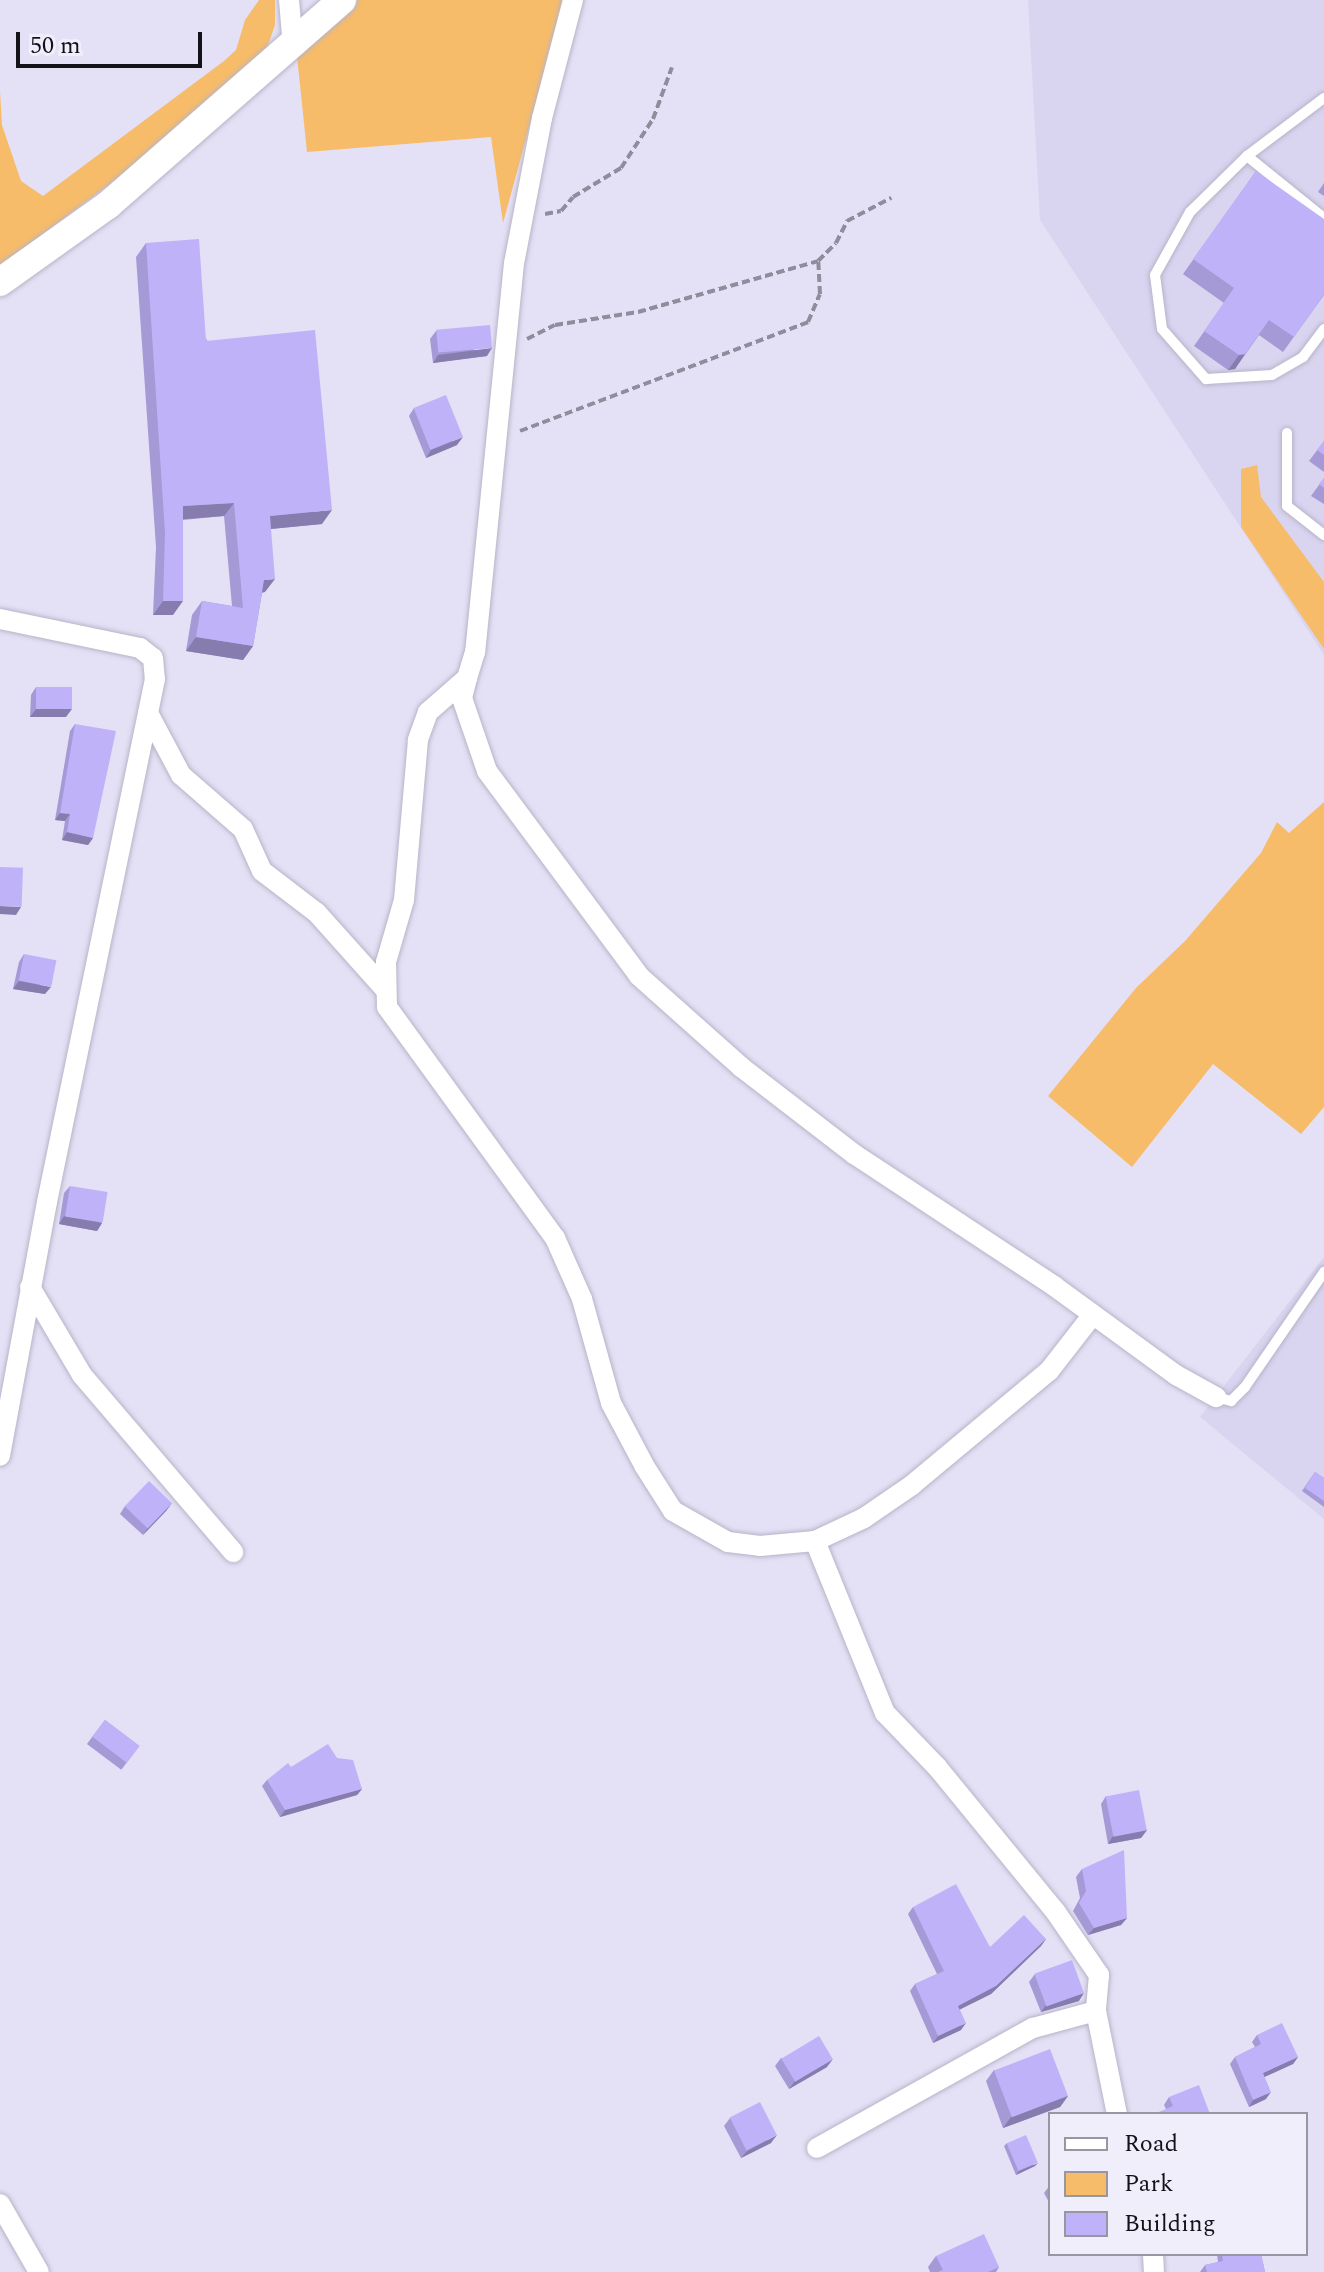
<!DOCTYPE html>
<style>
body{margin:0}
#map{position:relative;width:1324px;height:2272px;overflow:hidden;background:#e4e0f5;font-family:Spectral,serif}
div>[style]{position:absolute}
.built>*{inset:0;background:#d9d4f0}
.green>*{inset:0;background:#f7bc69}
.path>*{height:4px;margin-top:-2px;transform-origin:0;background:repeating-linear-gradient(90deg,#8f8d9c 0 8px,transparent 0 12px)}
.roads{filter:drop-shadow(0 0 2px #b7b4c8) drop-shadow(0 0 2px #b7b4c8)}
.lane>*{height:10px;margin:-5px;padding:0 5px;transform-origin:5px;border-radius:5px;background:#fff}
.street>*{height:20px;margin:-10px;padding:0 10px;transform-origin:10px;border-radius:10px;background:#fff}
.secondary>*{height:28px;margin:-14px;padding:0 14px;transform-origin:14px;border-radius:14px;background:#fff}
.wall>*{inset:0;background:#a599d6;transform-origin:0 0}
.shaded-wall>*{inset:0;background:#867dae}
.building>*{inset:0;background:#c0b2f9;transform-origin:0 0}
span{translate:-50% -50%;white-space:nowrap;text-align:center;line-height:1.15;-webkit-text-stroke:7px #f1eefb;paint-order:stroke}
.legend{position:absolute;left:1048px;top:2112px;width:260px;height:144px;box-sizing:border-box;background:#f1eefb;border:2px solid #9896a1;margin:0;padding:10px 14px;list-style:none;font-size:24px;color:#131219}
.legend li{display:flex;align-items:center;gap:16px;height:40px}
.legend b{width:40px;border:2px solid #9896a1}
.scale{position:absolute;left:16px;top:32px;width:186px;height:36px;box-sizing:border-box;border:4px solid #131219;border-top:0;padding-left:10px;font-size:24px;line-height:28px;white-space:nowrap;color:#131219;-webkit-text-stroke:6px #f1eefb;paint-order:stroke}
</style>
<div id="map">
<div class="built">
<i style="clip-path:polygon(1028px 0,1324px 0,1324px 655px,1040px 220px)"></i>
<i style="clip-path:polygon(1324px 1257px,1324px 1519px,1200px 1417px)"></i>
</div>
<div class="green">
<i style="clip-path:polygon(259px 0,275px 0,275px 25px,266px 51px,147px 156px,0 266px,0 91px,2px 125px,21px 181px,43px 196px,224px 61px,236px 50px,245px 20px)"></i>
<i style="clip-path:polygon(358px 0,564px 0,503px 223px,491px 137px,307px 152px,297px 56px)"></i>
<i style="clip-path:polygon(1257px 465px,1261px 497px,1324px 582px,1324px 649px,1241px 527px,1241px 469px)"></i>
<i style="clip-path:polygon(1324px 802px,1324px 1107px,1301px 1134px,1213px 1064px,1132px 1167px,1048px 1096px,1136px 988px,1185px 941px,1261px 853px,1277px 822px,1289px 833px)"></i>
</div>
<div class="path">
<i style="left:545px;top:214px;width:16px;rotate:-11deg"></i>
<i style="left:561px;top:211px;width:18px;rotate:-49deg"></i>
<i style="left:573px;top:197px;width:56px;rotate:-31.1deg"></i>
<i style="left:621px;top:168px;width:59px;rotate:-56.9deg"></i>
<i style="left:653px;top:119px;width:55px;rotate:-69.9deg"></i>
<i style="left:527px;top:339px;width:31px;rotate:-27deg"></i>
<i style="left:555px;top:325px;width:84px;rotate:-8.9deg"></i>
<i style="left:638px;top:312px;width:187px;rotate:-15.8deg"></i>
<i style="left:818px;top:261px;width:25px;rotate:-45deg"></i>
<i style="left:836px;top:243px;width:25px;rotate:-63deg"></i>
<i style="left:847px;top:221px;width:50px;rotate:-27.6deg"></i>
<i style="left:520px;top:431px;width:308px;rotate:-20.7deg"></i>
<i style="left:808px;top:322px;width:30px;rotate:-67deg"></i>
<i style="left:820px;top:294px;width:33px;rotate:-93deg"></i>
</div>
<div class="roads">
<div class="lane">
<i style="left:1324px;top:98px;width:96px;rotate:143deg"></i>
<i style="left:1247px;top:156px;width:80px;rotate:135.5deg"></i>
<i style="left:1190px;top:212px;width:72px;rotate:119.1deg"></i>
<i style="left:1155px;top:275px;width:54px;rotate:82.6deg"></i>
<i style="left:1162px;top:329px;width:67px;rotate:48.7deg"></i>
<i style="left:1206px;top:379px;width:66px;rotate:-3.5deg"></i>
<i style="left:1272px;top:375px;width:36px;rotate:-30deg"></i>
<i style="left:1303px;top:357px;width:35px;rotate:-53deg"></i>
<i style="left:1247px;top:156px;width:99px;rotate:38.8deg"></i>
<i style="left:1287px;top:433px;width:73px;rotate:90deg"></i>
<i style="left:1287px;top:506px;width:47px;rotate:38.1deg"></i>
<i style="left:1216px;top:1397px;width:16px;rotate:15deg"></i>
<i style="left:1231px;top:1401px;width:20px;rotate:-45deg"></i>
<i style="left:1245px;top:1387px;width:140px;rotate:-55.5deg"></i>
</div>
<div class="street">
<i style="left:289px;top:0;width:47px;rotate:85.1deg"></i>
<i style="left:573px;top:0;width:122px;rotate:104.7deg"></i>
<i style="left:542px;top:118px;width:148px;rotate:100.9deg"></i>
<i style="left:514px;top:263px;width:391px;rotate:95.7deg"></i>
<i style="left:475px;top:652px;width:27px;rotate:107deg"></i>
<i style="left:467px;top:678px;width:52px;rotate:138.9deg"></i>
<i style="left:428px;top:712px;width:30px;rotate:110deg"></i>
<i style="left:418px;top:740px;width:161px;rotate:95deg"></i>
<i style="left:404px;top:900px;width:65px;rotate:106.2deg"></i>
<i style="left:386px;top:962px;width:45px;rotate:88.7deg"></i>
<i style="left:387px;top:1007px;width:286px;rotate:54deg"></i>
<i style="left:555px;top:1238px;width:67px;rotate:66.1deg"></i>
<i style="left:582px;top:1299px;width:108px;rotate:74.4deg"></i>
<i style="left:611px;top:1403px;width:72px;rotate:62deg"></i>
<i style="left:645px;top:1467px;width:52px;rotate:57.5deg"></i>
<i style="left:673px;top:1511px;width:63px;rotate:29.4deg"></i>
<i style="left:728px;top:1542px;width:32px;rotate:7deg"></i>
<i style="left:760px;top:1546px;width:55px;rotate:-5.2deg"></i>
<i style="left:815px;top:1541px;width:54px;rotate:-25.1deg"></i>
<i style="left:864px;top:1518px;width:58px;rotate:-34.5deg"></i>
<i style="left:912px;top:1485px;width:178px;rotate:-39.8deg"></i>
<i style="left:1049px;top:1371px;width:68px;rotate:-52.1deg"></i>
<i style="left:0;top:619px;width:143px;rotate:11.7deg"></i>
<i style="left:140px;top:648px;width:16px;rotate:38deg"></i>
<i style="left:153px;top:658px;width:21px;rotate:85deg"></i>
<i style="left:155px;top:679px;width:534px;rotate:101.67deg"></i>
<i style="left:47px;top:1202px;width:258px;rotate:100.5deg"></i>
<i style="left:467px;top:678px;width:21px;rotate:104deg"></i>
<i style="left:462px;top:698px;width:77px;rotate:71.1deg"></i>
<i style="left:487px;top:771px;width:255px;rotate:53.4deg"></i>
<i style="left:639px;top:976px;width:137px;rotate:41.7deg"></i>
<i style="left:741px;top:1067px;width:143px;rotate:37.6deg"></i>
<i style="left:854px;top:1154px;width:240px;rotate:33.4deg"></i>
<i style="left:1054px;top:1286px;width:151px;rotate:36.1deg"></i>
<i style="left:1176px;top:1375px;width:46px;rotate:28.8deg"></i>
<i style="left:148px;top:713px;width:70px;rotate:62deg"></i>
<i style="left:181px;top:775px;width:82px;rotate:41.1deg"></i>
<i style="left:243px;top:829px;width:46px;rotate:65.7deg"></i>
<i style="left:262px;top:871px;width:69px;rotate:37.4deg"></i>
<i style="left:317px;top:913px;width:101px;rotate:48.2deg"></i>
<i style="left:30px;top:1287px;width:102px;rotate:59.4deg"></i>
<i style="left:82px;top:1375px;width:233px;rotate:49.5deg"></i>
<i style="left:815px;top:1541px;width:186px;rotate:67.9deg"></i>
<i style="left:885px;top:1713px;width:75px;rotate:46.1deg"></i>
<i style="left:937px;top:1767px;width:186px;rotate:50.7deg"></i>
<i style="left:1055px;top:1911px;width:78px;rotate:55.5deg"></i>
<i style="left:1099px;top:1975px;width:36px;rotate:95deg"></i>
<i style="left:1096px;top:2011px;width:105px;rotate:78.5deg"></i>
<i style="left:817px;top:2148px;width:247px;rotate:-29.1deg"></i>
<i style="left:1033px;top:2028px;width:65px;rotate:-15.1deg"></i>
<i style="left:0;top:2204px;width:78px;rotate:60.2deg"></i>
<i style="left:1153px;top:2254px;width:18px;rotate:87deg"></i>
</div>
<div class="secondary">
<i style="left:0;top:282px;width:133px;rotate:-35.5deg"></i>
<i style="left:108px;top:205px;width:311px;rotate:-41.2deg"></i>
</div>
</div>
<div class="wall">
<i style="clip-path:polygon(1256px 171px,1324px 295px,1283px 352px,1259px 335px,1235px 369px,1228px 370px,1194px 346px,1224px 303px,1183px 274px)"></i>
<i style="clip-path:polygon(1324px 183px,1324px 196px,1318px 192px)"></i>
<i style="clip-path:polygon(146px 243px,322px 524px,271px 529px,265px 592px,262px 593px,253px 646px,243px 660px,186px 651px,192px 615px,202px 601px,232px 606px,224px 516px,183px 520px,173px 615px,153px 615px,156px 547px,136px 257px)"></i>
<i style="clip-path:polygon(436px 331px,487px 356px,433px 363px,430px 339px)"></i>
<i style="clip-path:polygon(414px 408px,457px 445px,426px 458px,409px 416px)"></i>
<i style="clip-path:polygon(1324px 441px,1324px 472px,1309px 461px)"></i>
<i style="clip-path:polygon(1324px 478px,1324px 504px,1311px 496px)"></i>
<i style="clip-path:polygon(36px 687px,66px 717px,30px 717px,31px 695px)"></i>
<i style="clip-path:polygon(75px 724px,93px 838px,88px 845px,62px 840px,65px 821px,55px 820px,70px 731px)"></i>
<i style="clip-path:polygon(24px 954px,45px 994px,13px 989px,19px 962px)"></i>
<i style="clip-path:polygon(70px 1186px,102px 1223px,97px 1231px,59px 1224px,64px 1193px)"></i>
<i style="clip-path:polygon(1315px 1472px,1324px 1478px,1324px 1507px,1302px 1491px)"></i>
<i style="clip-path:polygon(172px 1503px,166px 1511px,143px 1535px,120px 1514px,125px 1506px)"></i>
<i style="left:105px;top:1720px;width:43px;height:30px;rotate:37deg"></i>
<i style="clip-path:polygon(337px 1758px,362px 1789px,357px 1795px,280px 1817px,262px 1786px,267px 1780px,291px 1767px)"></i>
<i style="clip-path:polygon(1106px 1796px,1147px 1830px,1141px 1838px,1108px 1844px,1101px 1804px)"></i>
<i style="clip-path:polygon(1082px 1869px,1127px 1918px,1121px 1925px,1088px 1935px,1073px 1911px,1080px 1898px,1076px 1877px)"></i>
<i style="clip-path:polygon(913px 1907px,990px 1947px,1046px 1939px,1041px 1946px,991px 1994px,960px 2009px,961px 2030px,933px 2043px,910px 1991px,915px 1984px,937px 1974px,908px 1914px)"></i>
<i style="clip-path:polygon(1035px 1974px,1079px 2001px,1041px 2012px,1029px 1982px)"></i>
<i style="clip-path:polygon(1257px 2035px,1298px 2057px,1293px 2064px,1264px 2077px,1266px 2099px,1249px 2107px,1230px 2064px,1235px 2057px,1255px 2047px,1252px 2042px)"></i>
<i style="clip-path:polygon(781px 2058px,827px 2067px,789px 2089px,775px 2066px)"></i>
<i style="clip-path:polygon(994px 2070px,1068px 2096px,1060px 2107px,1003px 2128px,986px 2081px)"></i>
<i style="clip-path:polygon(1169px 2097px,1210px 2114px,1166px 2109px,1164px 2105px)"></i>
<i style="clip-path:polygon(730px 2118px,771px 2143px,741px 2158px,724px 2126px)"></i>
<i style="clip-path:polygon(1007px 2143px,1035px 2166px,1016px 2175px,1004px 2146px)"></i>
<i style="clip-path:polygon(1050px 2185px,1050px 2204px,1044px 2193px)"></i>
<i style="clip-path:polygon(1217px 2254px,1261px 2254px,1265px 2272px,1200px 2272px,1205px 2265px,1218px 2262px)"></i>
<i style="clip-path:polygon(936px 2256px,999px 2267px,996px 2272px,930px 2272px,928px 2267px)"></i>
</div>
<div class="shaded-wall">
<i style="clip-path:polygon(492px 348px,487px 356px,433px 363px,438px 355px)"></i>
<i style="clip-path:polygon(1245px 354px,1235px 369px,1228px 370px,1239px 355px)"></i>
<i style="clip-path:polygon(463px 437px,457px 445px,426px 458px,431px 450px)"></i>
<i style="clip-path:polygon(234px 503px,224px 516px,173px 520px,183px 506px)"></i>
<i style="clip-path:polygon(332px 510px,322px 524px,260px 530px,270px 516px)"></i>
<i style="clip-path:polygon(275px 579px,265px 592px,254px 593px,264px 580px)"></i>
<i style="clip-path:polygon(163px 601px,183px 601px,173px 615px,153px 615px)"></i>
<i style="clip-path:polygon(196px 637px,253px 646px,243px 660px,186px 651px)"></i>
<i style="clip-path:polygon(36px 709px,72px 709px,66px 717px,30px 717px)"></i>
<i style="clip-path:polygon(60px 813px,70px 814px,65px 821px,55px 820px)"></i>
<i style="clip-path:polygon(67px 832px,93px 838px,88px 845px,62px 840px)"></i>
<i style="clip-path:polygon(0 906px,21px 907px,16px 915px,0 914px)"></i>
<i style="clip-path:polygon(19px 981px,51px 987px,45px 994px,13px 989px)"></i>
<i style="clip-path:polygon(64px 1216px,102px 1223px,97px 1231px,59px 1224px)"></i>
<i style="clip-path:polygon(172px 1503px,166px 1511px,143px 1535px,148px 1528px)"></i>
<i style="clip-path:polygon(362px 1789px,357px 1795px,280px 1817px,285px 1810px)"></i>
<i style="clip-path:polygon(1147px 1830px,1141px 1838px,1108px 1844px,1113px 1836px)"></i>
<i style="clip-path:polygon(1127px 1918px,1121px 1925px,1088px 1935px,1094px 1928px)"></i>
<i style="clip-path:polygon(1046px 1939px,1041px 1946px,991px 1994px,953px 2013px,958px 2006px)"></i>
<i style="clip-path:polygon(1084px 1993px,1079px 2001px,1041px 2012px,1046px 2005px)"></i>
<i style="clip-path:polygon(966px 2023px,961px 2030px,933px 2043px,938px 2036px)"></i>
<i style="clip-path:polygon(1298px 2057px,1293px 2064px,1258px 2080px,1263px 2073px)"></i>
<i style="clip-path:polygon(833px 2059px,827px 2067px,789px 2089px,795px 2081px)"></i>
<i style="clip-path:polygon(1271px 2092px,1266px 2099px,1249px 2107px,1253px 2100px)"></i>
<i style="clip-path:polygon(1068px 2096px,1060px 2107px,1003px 2128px,1011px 2117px)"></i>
<i style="clip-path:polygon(777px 2135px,771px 2143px,741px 2158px,747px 2151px)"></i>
<i style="clip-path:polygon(1038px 2163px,1035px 2166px,1016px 2175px,1019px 2171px)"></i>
</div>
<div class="building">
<i style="clip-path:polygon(1256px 171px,1324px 219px,1324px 294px,1294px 337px,1269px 320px,1245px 354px,1239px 355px,1204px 331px,1234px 288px,1193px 259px)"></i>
<i style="clip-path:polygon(199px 239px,206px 341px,315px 330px,332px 510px,270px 516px,275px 579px,264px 580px,253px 646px,196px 637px,202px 601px,243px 608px,234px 503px,183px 506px,183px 601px,163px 601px,165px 533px,146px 243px)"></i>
<i style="left:490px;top:325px;width:23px;height:54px;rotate:85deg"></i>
<i style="left:446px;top:395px;width:45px;height:35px;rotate:68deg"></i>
<i style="clip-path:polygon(1324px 441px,1324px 455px,1317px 450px)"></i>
<i style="clip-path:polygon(1324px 478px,1324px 488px,1319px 484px)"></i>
<i style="left:36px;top:687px;width:36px;height:22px"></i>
<i style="clip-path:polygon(75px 724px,116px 731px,93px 838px,67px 832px,70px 814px,60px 813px)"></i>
<i style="left:0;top:867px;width:23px;height:39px;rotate:2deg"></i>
<i style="left:24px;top:954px;width:33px;height:27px;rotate:11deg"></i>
<i style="left:70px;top:1186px;width:38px;height:31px;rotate:9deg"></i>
<i style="clip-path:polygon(1315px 1472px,1324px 1478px,1324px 1501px,1305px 1488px)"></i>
<i style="left:149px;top:1481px;width:32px;height:35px;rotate:44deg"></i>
<i style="left:105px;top:1720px;width:43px;height:21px;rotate:37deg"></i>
<i style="clip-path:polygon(328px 1744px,337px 1758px,353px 1760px,362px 1789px,285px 1810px,267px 1780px,288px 1763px,291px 1767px)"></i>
<i style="left:1139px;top:1790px;width:41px;height:34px;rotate:79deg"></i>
<i style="clip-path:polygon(1124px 1850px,1127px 1918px,1094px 1928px,1079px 1903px,1086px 1891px,1082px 1869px)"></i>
<i style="clip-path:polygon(956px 1884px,990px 1947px,1024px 1915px,1046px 1939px,996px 1986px,958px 2006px,966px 2023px,938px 2036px,915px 1984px,944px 1971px,913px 1907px)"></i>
<i style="left:1072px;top:1960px;width:35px;height:40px;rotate:70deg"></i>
<i style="clip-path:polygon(1282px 2023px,1298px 2057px,1263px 2073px,1271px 2092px,1253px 2100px,1235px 2057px,1261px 2044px,1257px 2035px)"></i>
<i style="left:819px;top:2036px;width:27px;height:44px;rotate:59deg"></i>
<i style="left:1050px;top:2049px;width:50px;height:60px;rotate:69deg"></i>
<i style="clip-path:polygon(1199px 2085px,1210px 2114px,1154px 2114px,1173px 2106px,1169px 2097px)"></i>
<i style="left:760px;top:2102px;width:37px;height:34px;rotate:63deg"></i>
<i style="left:1026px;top:2135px;width:30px;height:21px;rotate:67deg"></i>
<i style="clip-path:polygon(984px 2234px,999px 2267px,988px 2272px,938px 2272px,943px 2270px,936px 2256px)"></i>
<i style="clip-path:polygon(1222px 2254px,1261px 2254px,1265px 2272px,1207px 2272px,1205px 2265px,1223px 2261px)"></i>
</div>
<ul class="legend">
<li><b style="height:10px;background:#fff"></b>Road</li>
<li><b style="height:22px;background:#f7bc69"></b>Park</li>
<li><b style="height:22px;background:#c0b2f9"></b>Building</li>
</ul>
<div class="scale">50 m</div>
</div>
